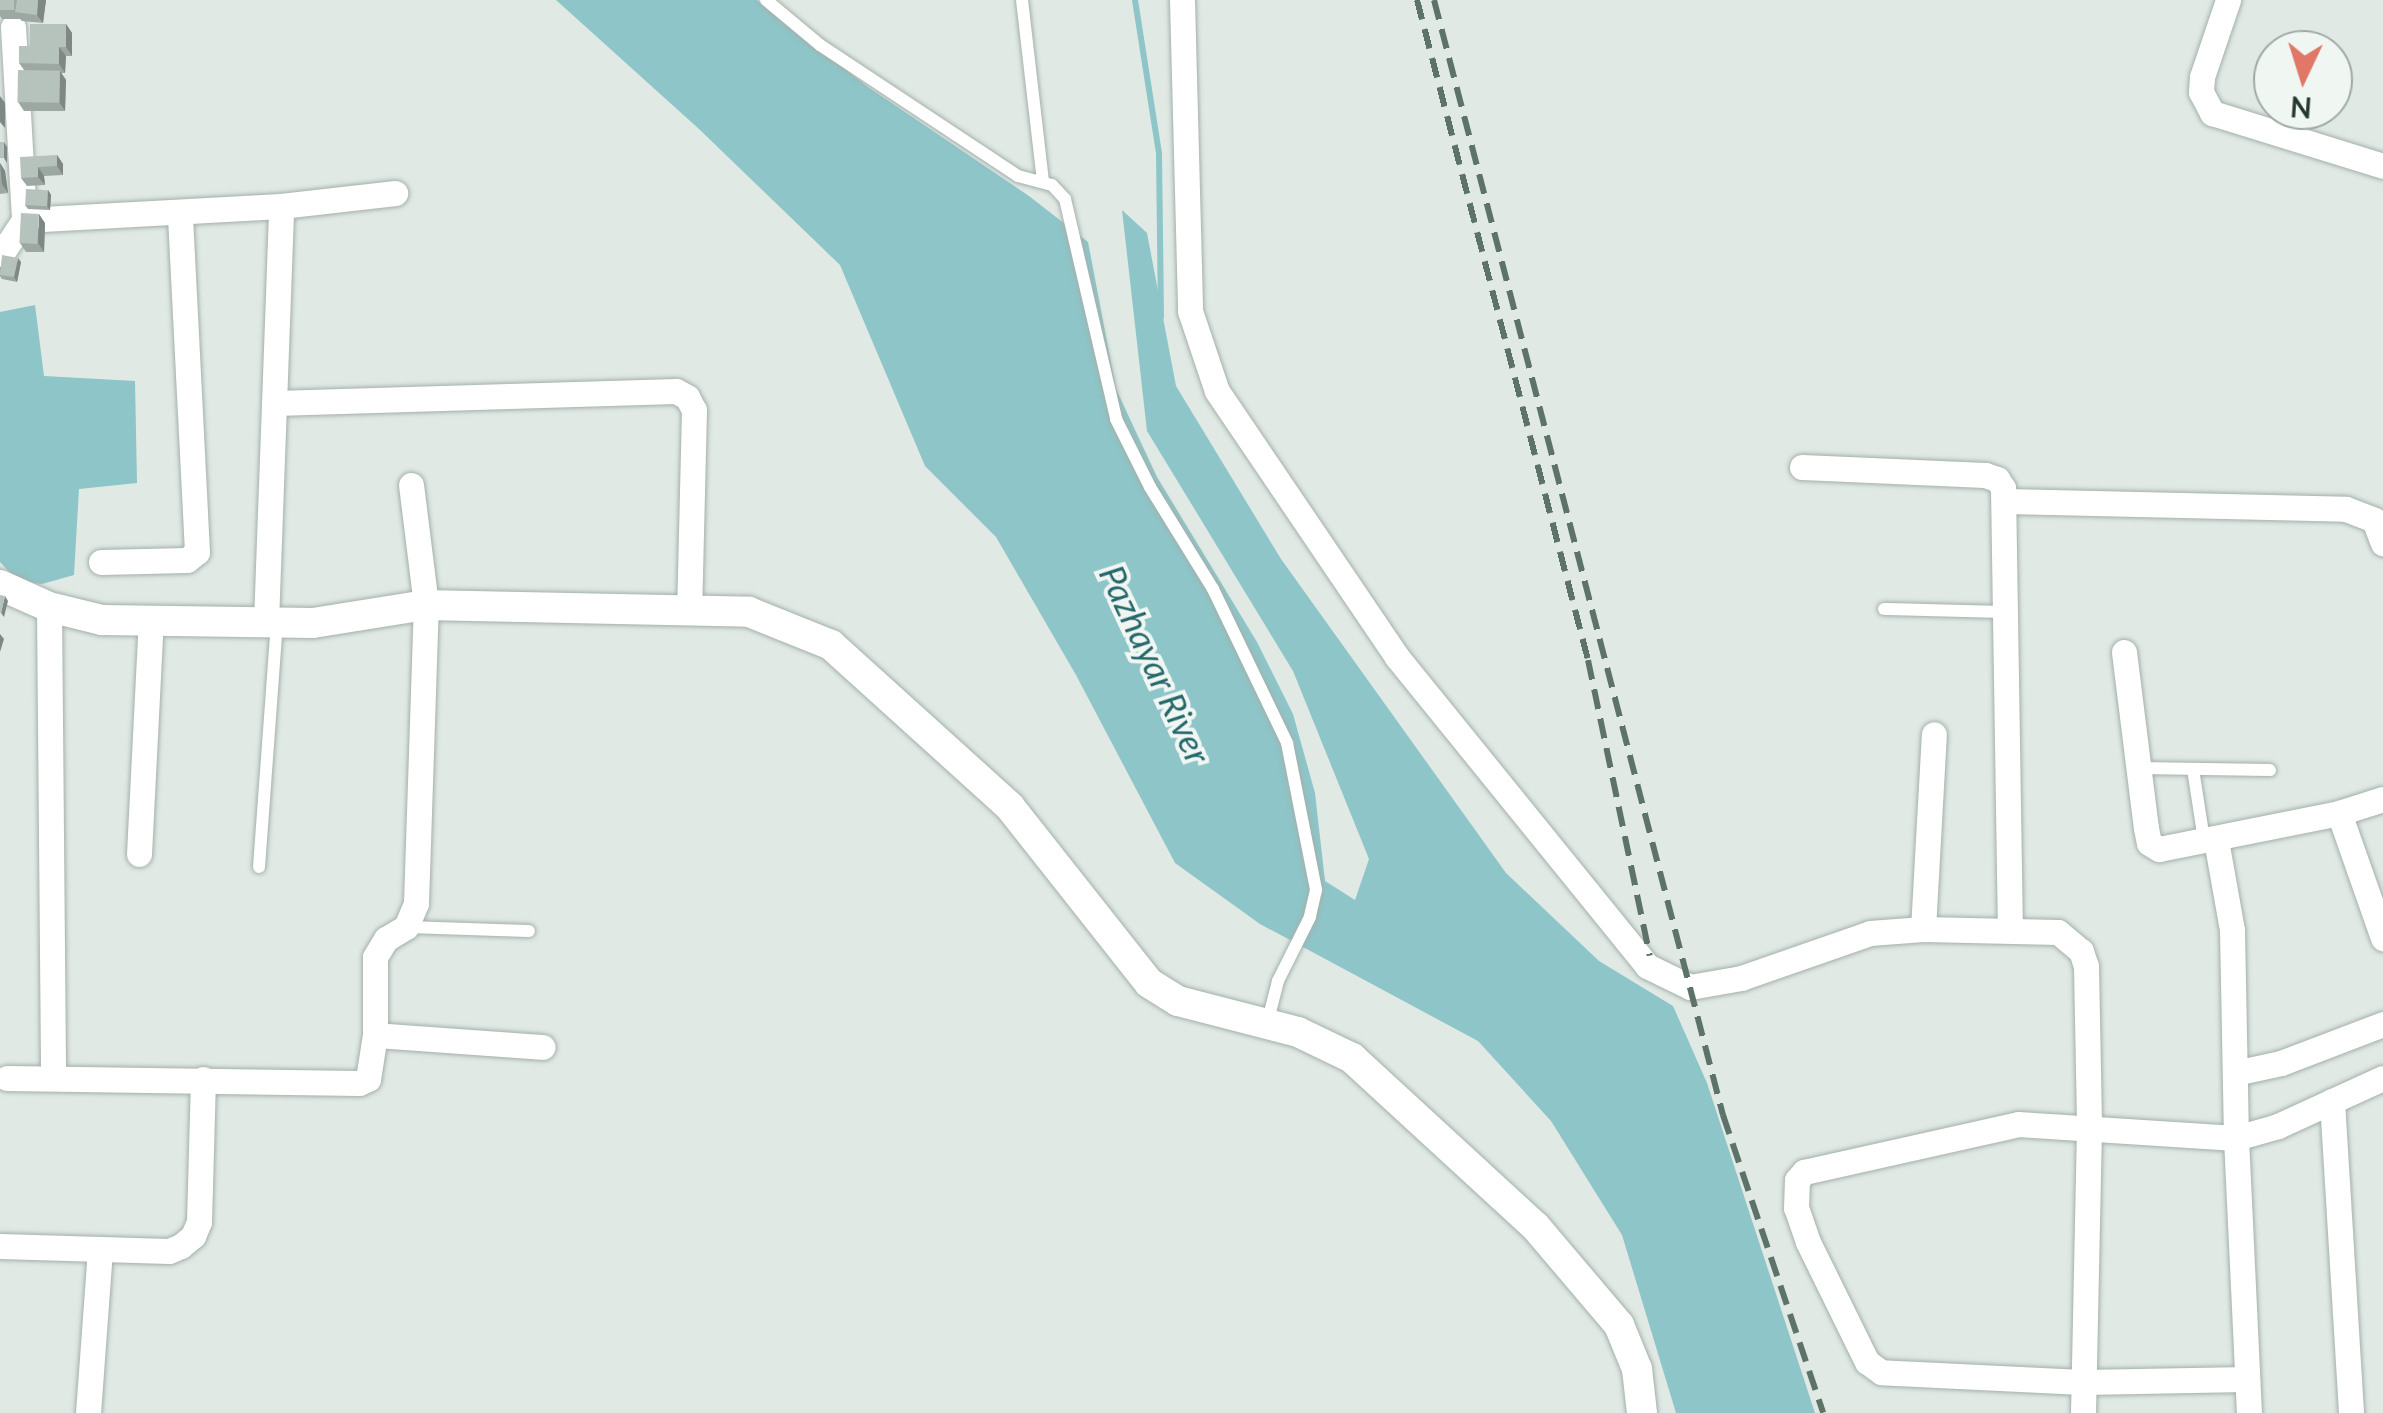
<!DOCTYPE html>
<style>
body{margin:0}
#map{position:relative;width:2383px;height:1413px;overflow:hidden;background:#e0e9e4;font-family:Lato,sans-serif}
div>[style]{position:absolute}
.water>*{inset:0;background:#8ec5c8}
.stream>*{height:6px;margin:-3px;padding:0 3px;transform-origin:3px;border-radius:3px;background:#8ec5c8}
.roads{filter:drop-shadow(0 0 2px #a4b0aa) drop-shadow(0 0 2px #a4b0aa)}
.service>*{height:12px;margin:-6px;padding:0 6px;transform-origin:6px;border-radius:6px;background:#fff}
.minor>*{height:25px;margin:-12.5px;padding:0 12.5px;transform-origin:12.5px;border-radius:12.5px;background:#fff}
.tertiary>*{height:30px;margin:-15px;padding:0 15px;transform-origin:15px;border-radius:15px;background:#fff}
.rail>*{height:6px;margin-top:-3px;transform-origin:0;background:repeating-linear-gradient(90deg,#5d736a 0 20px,transparent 0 30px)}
.wall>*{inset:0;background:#9da8a2}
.shaded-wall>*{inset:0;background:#7f8884}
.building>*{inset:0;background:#b6c3bc;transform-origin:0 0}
span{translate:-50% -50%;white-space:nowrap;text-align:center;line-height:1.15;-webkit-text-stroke:8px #f0f6f2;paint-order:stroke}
.water-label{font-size:35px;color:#25676b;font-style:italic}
.north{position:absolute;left:2253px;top:30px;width:100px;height:100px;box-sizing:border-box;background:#f0f6f2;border:2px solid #9eaaa4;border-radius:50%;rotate:184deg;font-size:28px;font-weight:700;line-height:40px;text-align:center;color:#23372f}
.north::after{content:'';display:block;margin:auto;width:35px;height:45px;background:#e07767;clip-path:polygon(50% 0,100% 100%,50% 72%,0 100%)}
</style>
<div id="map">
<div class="water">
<i style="clip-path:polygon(556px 0,757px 0,868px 87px,1029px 196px,1088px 242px,1116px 389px,1157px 477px,1257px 642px,1293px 714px,1315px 793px,1325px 881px,1355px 900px,1369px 859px,1293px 671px,1147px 431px,1122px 210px,1147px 233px,1176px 386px,1281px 559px,1506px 873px,1599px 961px,1673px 1006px,1707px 1083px,1815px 1413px,1676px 1413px,1622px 1235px,1551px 1121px,1478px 1041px,1260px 924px,1175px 863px,1076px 675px,996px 537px,925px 466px,840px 265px,699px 129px)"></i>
<i style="clip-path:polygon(35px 305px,44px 376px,135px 381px,137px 483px,79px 489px,74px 575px,42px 584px,18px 581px,0 562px,0 312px)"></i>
</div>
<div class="stream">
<i style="left:1135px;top:0;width:156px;rotate:81.1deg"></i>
<i style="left:1159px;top:154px;width:163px;rotate:89.3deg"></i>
</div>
<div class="roads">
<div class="service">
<i style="left:766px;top:0;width:70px;rotate:39.8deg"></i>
<i style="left:820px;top:45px;width:237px;rotate:33.5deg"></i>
<i style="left:1018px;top:176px;width:35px;rotate:15deg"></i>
<i style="left:1052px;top:185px;width:19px;rotate:47deg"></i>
<i style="left:1065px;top:199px;width:226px;rotate:76.9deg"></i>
<i style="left:1116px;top:419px;width:76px;rotate:63.4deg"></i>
<i style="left:1150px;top:487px;width:120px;rotate:58.3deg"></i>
<i style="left:1213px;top:589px;width:171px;rotate:64.3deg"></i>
<i style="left:1287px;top:743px;width:150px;rotate:78.8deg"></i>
<i style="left:1316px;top:890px;width:28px;rotate:103deg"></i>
<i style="left:1310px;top:917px;width:72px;rotate:116.6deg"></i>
<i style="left:1278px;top:981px;width:44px;rotate:104.3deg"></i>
<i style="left:1022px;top:0;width:182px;rotate:83.4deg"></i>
<i style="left:1884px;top:609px;width:123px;rotate:1.4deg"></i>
<i style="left:2138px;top:768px;width:132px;rotate:0.9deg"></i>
<i style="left:2193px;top:769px;width:72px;rotate:81.2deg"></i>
<i style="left:259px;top:867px;width:245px;rotate:-85.8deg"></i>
<i style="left:406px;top:927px;width:123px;rotate:1.9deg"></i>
</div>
<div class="minor">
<i style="left:1182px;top:0;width:311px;rotate:88.5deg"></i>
<i style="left:1190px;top:311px;width:84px;rotate:71.4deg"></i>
<i style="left:1217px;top:391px;width:321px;rotate:55.9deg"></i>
<i style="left:1397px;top:657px;width:397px;rotate:51deg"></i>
<i style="left:1647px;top:966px;width:48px;rotate:26deg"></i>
<i style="left:1690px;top:987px;width:52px;rotate:-10deg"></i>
<i style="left:1741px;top:978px;width:137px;rotate:-19.2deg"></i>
<i style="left:1870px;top:933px;width:53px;rotate:-4.3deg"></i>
<i style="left:1923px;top:929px;width:135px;rotate:1.3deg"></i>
<i style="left:2058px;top:932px;width:30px;rotate:40deg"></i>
<i style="left:2081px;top:951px;width:16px;rotate:72deg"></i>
<i style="left:2086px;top:966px;width:161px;rotate:88.9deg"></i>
<i style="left:2089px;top:1127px;width:286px;rotate:91.2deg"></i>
<i style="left:2228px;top:0;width:81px;rotate:108.7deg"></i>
<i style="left:2202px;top:77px;width:15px;rotate:94deg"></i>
<i style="left:2201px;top:92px;width:24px;rotate:62deg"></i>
<i style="left:2212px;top:113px;width:179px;rotate:17.2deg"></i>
<i style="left:13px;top:27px;width:193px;rotate:86.7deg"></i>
<i style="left:0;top:256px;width:43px;rotate:-56.3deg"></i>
<i style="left:24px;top:220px;width:257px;rotate:-3.1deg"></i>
<i style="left:281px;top:206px;width:115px;rotate:-6.5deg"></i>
<i style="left:275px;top:403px;width:401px;rotate:-1.7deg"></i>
<i style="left:676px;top:391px;width:13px;rotate:29deg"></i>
<i style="left:687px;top:397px;width:15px;rotate:62deg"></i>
<i style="left:694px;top:410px;width:200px;rotate:91.4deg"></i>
<i style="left:1802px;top:467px;width:183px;rotate:2.5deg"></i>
<i style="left:1985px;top:475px;width:13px;rotate:18deg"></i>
<i style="left:1997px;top:479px;width:11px;rotate:56deg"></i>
<i style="left:2003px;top:488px;width:442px;rotate:89.1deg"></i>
<i style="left:2006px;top:501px;width:340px;rotate:1.3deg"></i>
<i style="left:2346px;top:509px;width:30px;rotate:21deg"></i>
<i style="left:2374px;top:520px;width:25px;rotate:69deg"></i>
<i style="left:101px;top:562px;width:86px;rotate:-1.3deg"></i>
<i style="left:187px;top:560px;width:13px;rotate:-39deg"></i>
<i style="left:197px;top:552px;width:339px;rotate:-92.9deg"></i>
<i style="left:49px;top:607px;width:471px;rotate:89.5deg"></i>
<i style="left:266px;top:622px;width:416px;rotate:-87.9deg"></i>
<i style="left:2124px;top:652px;width:177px;rotate:82.9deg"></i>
<i style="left:2146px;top:828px;width:15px;rotate:79deg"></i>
<i style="left:2149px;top:843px;width:12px;rotate:31deg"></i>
<i style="left:2159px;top:849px;width:184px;rotate:-11.3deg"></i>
<i style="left:2339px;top:813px;width:46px;rotate:-17.7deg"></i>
<i style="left:2339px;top:813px;width:133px;rotate:70.6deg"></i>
<i style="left:2216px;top:840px;width:91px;rotate:79.9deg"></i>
<i style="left:2232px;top:930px;width:208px;rotate:88.9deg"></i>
<i style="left:2236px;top:1138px;width:275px;rotate:87.3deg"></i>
<i style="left:139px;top:854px;width:233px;rotate:-87.1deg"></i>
<i style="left:1923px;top:929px;width:195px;rotate:-86.8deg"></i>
<i style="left:375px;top:1035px;width:168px;rotate:4.1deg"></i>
<i style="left:2235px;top:1073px;width:47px;rotate:-12.3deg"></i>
<i style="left:2281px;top:1063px;width:109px;rotate:-20.9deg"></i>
<i style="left:7px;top:1078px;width:352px;rotate:0.8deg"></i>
<i style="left:359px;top:1083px;width:10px;rotate:-24deg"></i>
<i style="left:368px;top:1079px;width:45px;rotate:-81deg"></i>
<i style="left:375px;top:1035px;width:78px;rotate:-90deg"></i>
<i style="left:375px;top:957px;width:21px;rotate:-59deg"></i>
<i style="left:386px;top:939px;width:23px;rotate:-31deg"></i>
<i style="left:406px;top:927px;width:26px;rotate:-67deg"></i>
<i style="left:416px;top:903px;width:298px;rotate:-88.1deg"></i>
<i style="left:426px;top:605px;width:121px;rotate:-97.1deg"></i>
<i style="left:2332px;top:1101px;width:313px;rotate:86.5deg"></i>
<i style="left:0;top:1246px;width:169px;rotate:1.7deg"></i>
<i style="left:169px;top:1251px;width:13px;rotate:-23deg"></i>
<i style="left:181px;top:1246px;width:16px;rotate:-40deg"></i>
<i style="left:193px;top:1236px;width:15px;rotate:-67deg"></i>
<i style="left:199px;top:1222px;width:143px;rotate:-88.4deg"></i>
<i style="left:2247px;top:1379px;width:165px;rotate:179deg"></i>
<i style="left:2082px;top:1382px;width:201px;rotate:-177.2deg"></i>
<i style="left:1881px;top:1372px;width:17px;rotate:-144deg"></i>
<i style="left:1867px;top:1362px;width:134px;rotate:-116.2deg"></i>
<i style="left:1808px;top:1242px;width:36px;rotate:-109deg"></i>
<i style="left:1796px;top:1208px;width:28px;rotate:-88deg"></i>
<i style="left:1797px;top:1180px;width:11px;rotate:-49deg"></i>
<i style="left:1804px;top:1172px;width:219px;rotate:-12.6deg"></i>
<i style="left:2018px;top:1124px;width:218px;rotate:3.7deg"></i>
<i style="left:2236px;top:1138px;width:44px;rotate:-15.9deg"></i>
<i style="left:2278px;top:1126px;width:115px;rotate:-24.6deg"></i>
<i style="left:88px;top:1413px;width:164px;rotate:-85.8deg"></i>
</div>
<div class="tertiary">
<i style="left:0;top:585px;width:54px;rotate:24.2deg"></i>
<i style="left:49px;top:607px;width:55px;rotate:13.8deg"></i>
<i style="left:102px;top:620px;width:211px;rotate:0.8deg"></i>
<i style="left:313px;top:623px;width:114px;rotate:-9.1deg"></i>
<i style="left:426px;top:605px;width:323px;rotate:1.2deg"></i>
<i style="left:749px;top:612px;width:88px;rotate:21.9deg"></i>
<i style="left:831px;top:645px;width:241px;rotate:42.1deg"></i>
<i style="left:1010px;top:807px;width:224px;rotate:51.7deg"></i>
<i style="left:1149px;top:983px;width:34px;rotate:32deg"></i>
<i style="left:1178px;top:1001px;width:124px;rotate:14.5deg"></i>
<i style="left:1298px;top:1032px;width:60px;rotate:25.7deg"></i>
<i style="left:1352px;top:1058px;width:248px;rotate:42.6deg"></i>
<i style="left:1535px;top:1226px;width:130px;rotate:49.7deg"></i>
<i style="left:1619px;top:1325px;width:48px;rotate:67.8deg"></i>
<i style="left:1637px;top:1369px;width:44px;rotate:83.5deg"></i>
</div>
</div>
<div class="rail">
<i style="left:1417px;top:0;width:682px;rotate:75.47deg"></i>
<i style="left:1588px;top:660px;width:302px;rotate:78.2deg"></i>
<i style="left:1434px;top:0;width:1152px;rotate:75.47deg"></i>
<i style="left:1723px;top:1115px;width:314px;rotate:71.4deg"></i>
</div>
<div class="wall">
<i style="clip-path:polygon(0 0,46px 0,43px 23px,22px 21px,20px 19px,2px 19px,0 16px)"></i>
<i style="clip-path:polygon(66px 24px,72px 33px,72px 56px,66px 56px,65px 73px,61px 73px,66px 80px,65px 111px,24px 111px,18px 102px,24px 70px,19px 63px,30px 46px)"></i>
<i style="clip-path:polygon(57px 155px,63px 164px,63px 175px,44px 176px,45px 185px,27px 186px,21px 178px)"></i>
<i style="clip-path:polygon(0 163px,5px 171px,8px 193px,0 194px)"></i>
<i style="clip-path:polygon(48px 190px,51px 195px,50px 210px,28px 209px,25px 205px)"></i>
<i style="clip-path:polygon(45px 223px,44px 252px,26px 252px,20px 243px)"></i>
<i style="clip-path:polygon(21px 262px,17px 282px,2px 279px,0 276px,0 267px)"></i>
</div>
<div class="shaded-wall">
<i style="clip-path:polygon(38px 0,46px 0,43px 23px,37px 15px)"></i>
<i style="clip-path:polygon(66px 24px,72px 33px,72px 56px,66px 47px)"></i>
<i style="clip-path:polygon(59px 47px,66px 56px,65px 73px,59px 64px)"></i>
<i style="clip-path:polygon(60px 71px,66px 80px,65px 111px,59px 102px)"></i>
<i style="clip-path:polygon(0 96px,5px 103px,5px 128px,0 122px)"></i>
<i style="clip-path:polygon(4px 142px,7px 147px,7px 163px,4px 158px)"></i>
<i style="clip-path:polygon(57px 155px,63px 164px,63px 175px,57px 166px)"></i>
<i style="clip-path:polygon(0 163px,5px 171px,8px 193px,2px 184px)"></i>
<i style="clip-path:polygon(38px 167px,44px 176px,45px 185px,38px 177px)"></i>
<i style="clip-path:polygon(48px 190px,51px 195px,50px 210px,47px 206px)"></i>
<i style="clip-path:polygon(39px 214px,45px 223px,44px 252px,38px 243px)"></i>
<i style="clip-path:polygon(18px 258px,21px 262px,17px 282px,14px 277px)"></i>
<i style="clip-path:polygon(5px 596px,8px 601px,4px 617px,1px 613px)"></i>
<i style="clip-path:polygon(0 634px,4px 639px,0 652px)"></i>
</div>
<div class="building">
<i style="left:0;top:0;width:14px;height:10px"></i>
<i style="clip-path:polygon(17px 0,38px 0,37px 15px,15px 12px)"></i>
<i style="clip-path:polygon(30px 24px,66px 24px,66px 47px,59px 47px,59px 64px,19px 63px,19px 46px,30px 46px)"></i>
<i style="left:18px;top:70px;width:42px;height:32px;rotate:1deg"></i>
<i style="left:0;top:142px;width:4px;height:16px"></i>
<i style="clip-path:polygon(57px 155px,57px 166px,38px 167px,38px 177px,21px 178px,20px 157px)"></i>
<i style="left:26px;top:189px;width:22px;height:16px;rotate:3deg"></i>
<i style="left:21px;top:213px;width:18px;height:30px;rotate:3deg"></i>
<i style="clip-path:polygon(2px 255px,18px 258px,14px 277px,0 275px)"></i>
<i style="clip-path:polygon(0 595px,5px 596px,1px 613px,0 612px)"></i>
</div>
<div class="water-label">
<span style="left:1156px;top:664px;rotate:65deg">Pazhayar River</span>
</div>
<div class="north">N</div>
</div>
